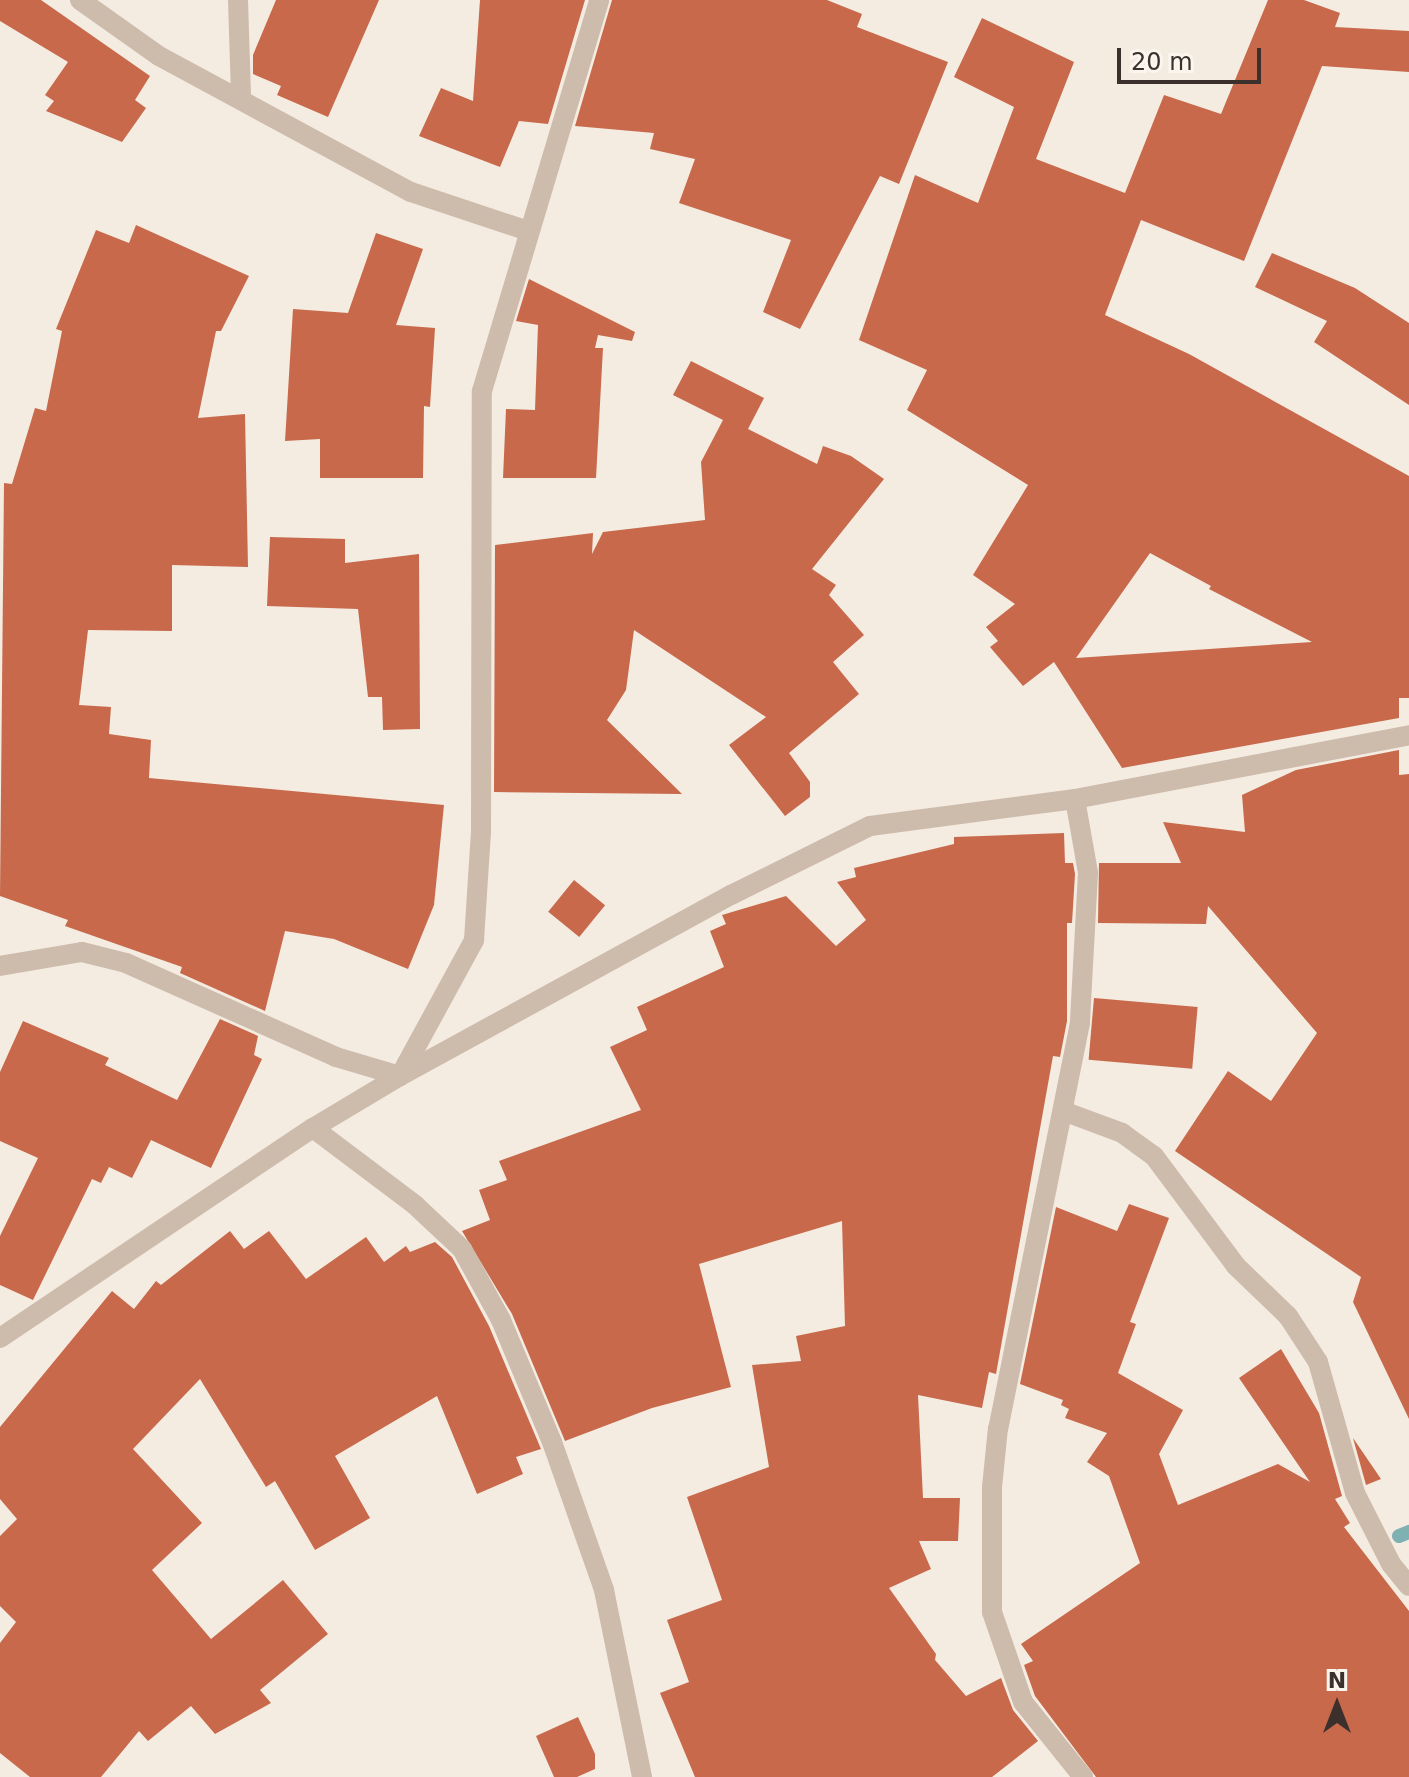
<!DOCTYPE html>
<style>
body{margin:0}
#map{position:relative;width:1409px;height:1777px;overflow:hidden;background:#f4ebe1;font-family:"DejaVu Sans",sans-serif}
div>[style]{position:absolute}
.stream>*{height:14px;margin:-7px;padding:0 7px;transform-origin:7px;border-radius:7px;background:#7fb0b2}
.building>*{inset:0;background:#c8694b;transform-origin:0 0}
.minor>*{height:20px;margin:-10px;padding:0 10px;transform-origin:10px;border-radius:10px;background:#cdbbac}
span{translate:-50% -50%;white-space:nowrap;text-align:center;line-height:1.15;-webkit-text-stroke:7px #fbf5ee;paint-order:stroke}
.north{position:absolute;left:1297px;top:1665px;width:80px;height:80px;-webkit-text-stroke:6px #fbf5ee;paint-order:stroke;rotate:0deg;font-size:22px;font-weight:700;line-height:32px;text-align:center;color:#3b302b}
.north::after{content:'';display:block;margin:auto;width:28px;height:36px;background:#3b302b;clip-path:polygon(50% 0,100% 100%,50% 72%,0 100%)}
.scale{position:absolute;left:1117px;top:48px;width:144px;height:36px;box-sizing:border-box;border:4px solid #3b302b;border-top:0;padding-left:10px;font-size:24px;line-height:28px;white-space:nowrap;color:#3b302b;-webkit-text-stroke:6px #fbf5ee;paint-order:stroke}
</style>
<div id="map">
<div class="stream">
<i style="left:1399px;top:1536px;width:11px;rotate:-22deg"></i>
</div>
<div class="building">
<i style="clip-path:polygon(0 0,41px 0,150px 76px,135px 100px,146px 108px,122px 142px,46px 111px,54px 101px,45px 95px,68px 62px,0 21px)"></i>
<i style="clip-path:polygon(276px 0,379px 0,328px 117px,277px 95px,281px 86px,253px 74px,253px 55px)"></i>
<i style="clip-path:polygon(480px 0,585px 0,548px 124px,519px 121px,500px 167px,419px 136px,441px 88px,473px 101px)"></i>
<i style="clip-path:polygon(612px 0,827px 0,862px 14px,857px 27px,948px 62px,899px 184px,880px 176px,800px 329px,763px 312px,791px 240px,679px 203px,695px 159px,650px 149px,654px 133px,575px 126px)"></i>
<i style="clip-path:polygon(evenodd,1268px 0,1304px 0,1340px 13px,1335px 27px,1409px 31px,1409px 72px,1322px 66px,1244px 261px,1141px 220px,1105px 315px,1189px 354px,1409px 476px,1409px 698px,1399px 698px,1399px 718px,1122px 768px,1054px 662px,1023px 686px,990px 647px,998px 641px,986px 627px,1015px 604px,973px 575px,1028px 485px,907px 410px,927px 370px,859px 340px,915px 175px,978px 203px,1014px 107px,954px 77px,982px 18px,1074px 62px,1036px 159px,1125px 193px,1164px 95px,1221px 114px,1268px 0,1150px 553px,1211px 586px,1209px 589px,1312px 642px,1076px 658px,1150px 553px)"></i>
<i style="clip-path:polygon(136px 225px,249px 276px,221px 331px,216px 331px,198px 418px,245px 414px,248px 567px,172px 565px,172px 631px,88px 630px,79px 705px,111px 707px,109px 734px,151px 740px,149px 778px,444px 805px,434px 905px,408px 969px,334px 939px,285px 931px,265px 1011px,180px 973px,182px 967px,65px 926px,68px 920px,0 896px,4px 483px,12px 484px,35px 408px,46px 411px,62px 331px,56px 329px,96px 230px,129px 243px)"></i>
<i style="clip-path:polygon(376px 233px,423px 249px,396px 325px,435px 328px,430px 407px,424px 406px,423px 478px,320px 478px,320px 439px,285px 441px,293px 309px,348px 313px)"></i>
<i style="clip-path:polygon(1272px 253px,1355px 288px,1409px 323px,1409px 405px,1314px 342px,1327px 321px,1255px 287px)"></i>
<i style="clip-path:polygon(529px 279px,635px 332px,632px 341px,598px 335px,595px 348px,603px 348px,596px 478px,503px 478px,506px 409px,535px 410px,538px 325px,516px 321px)"></i>
<i style="clip-path:polygon(691px 361px,764px 398px,748px 429px,817px 464px,823px 446px,851px 456px,884px 479px,812px 569px,836px 585px,829px 595px,864px 635px,833px 662px,859px 694px,789px 753px,810px 782px,810px 797px,785px 816px,729px 745px,766px 717px,634px 630px,626px 690px,607px 720px,682px 794px,494px 792px,495px 545px,593px 533px,592px 554px,603px 532px,705px 520px,701px 462px,723px 420px,673px 395px)"></i>
<i style="clip-path:polygon(270px 537px,345px 539px,345px 563px,419px 554px,420px 729px,383px 730px,382px 697px,368px 697px,358px 609px,267px 606px)"></i>
<i style="clip-path:polygon(1399px 750px,1399px 775px,1409px 774px,1409px 1419px,1353px 1302px,1361px 1277px,1175px 1151px,1228px 1071px,1271px 1101px,1317px 1033px,1208px 906px,1206px 924px,1098px 923px,1099px 863px,1181px 863px,1163px 822px,1245px 832px,1242px 795px,1296px 770px)"></i>
<i style="clip-path:polygon(1064px 833px,1065px 863px,1073px 863px,1075px 874px,1072px 923px,1067px 923px,1067px 1021px,1060px 1057px,1053px 1056px,996px 1374px,989px 1372px,982px 1408px,918px 1395px,923px 1498px,960px 1498px,958px 1541px,919px 1541px,931px 1569px,889px 1588px,936px 1654px,935px 1660px,966px 1696px,1001px 1678px,1013px 1710px,1038px 1741px,992px 1777px,695px 1777px,660px 1693px,689px 1682px,667px 1620px,722px 1600px,687px 1497px,769px 1467px,752px 1365px,801px 1361px,796px 1336px,845px 1326px,842px 1221px,699px 1264px,731px 1387px,652px 1408px,565px 1441px,512px 1314px,462px 1231px,490px 1220px,479px 1190px,507px 1180px,499px 1161px,641px 1110px,610px 1047px,647px 1030px,637px 1007px,724px 967px,710px 931px,726px 924px,722px 915px,786px 896px,836px 946px,866px 920px,837px 882px,856px 877px,854px 868px,954px 844px,954px 837px)"></i>
<i style="left:574px;top:880px;width:40px;height:41px;rotate:39deg"></i>
<i style="left:1094px;top:998px;width:104px;height:62px;rotate:5deg"></i>
<i style="clip-path:polygon(220px 1019px,258px 1036px,254px 1055px,262px 1059px,211px 1168px,151px 1140px,132px 1178px,109px 1167px,101px 1183px,92px 1179px,33px 1300px,0 1285px,0 1236px,38px 1158px,0 1141px,0 1072px,23px 1021px,109px 1058px,105px 1065px,177px 1100px)"></i>
<i style="clip-path:polygon(1129px 1204px,1169px 1218px,1130px 1322px,1136px 1324px,1118px 1373px,1183px 1410px,1159px 1454px,1178px 1505px,1278px 1464px,1310px 1482px,1239px 1378px,1281px 1349px,1319px 1413px,1342px 1496px,1335px 1499px,1350px 1523px,1344px 1527px,1409px 1611px,1409px 1777px,1096px 1777px,1035px 1696px,1024px 1665px,1033px 1661px,1021px 1644px,1140px 1563px,1109px 1476px,1087px 1462px,1107px 1433px,1065px 1418px,1069px 1409px,1061px 1405px,1063px 1400px,1020px 1384px,1056px 1207px,1117px 1231px)"></i>
<i style="clip-path:polygon(230px 1231px,244px 1249px,269px 1231px,306px 1279px,366px 1237px,384px 1262px,406px 1246px,410px 1252px,435px 1242px,452px 1257px,489px 1326px,541px 1449px,516px 1457px,523px 1474px,477px 1494px,437px 1396px,335px 1456px,370px 1518px,315px 1550px,275px 1481px,266px 1487px,200px 1379px,133px 1449px,202px 1523px,152px 1570px,211px 1639px,283px 1580px,328px 1634px,260px 1690px,271px 1703px,215px 1734px,191px 1706px,148px 1741px,139px 1731px,101px 1777px,30px 1777px,0 1753px,0 1643px,16px 1622px,0 1606px,0 1536px,17px 1519px,0 1499px,0 1427px,112px 1291px,134px 1309px,156px 1281px,161px 1285px)"></i>
<i style="clip-path:polygon(1353px 1438px,1381px 1479px,1366px 1485px)"></i>
<i style="clip-path:polygon(578px 1717px,595px 1754px,595px 1769px,577px 1777px,554px 1777px,536px 1736px)"></i>
</div>
<div class="minor">
<i style="left:80px;top:0;width:97px;rotate:35.3deg"></i>
<i style="left:159px;top:56px;width:286px;rotate:28.4deg"></i>
<i style="left:411px;top:192px;width:123px;rotate:18.4deg"></i>
<i style="left:238px;top:0;width:97px;rotate:88.2deg"></i>
<i style="left:1075px;top:799px;width:75px;rotate:80deg"></i>
<i style="left:1088px;top:873px;width:150px;rotate:93.1deg"></i>
<i style="left:1080px;top:1023px;width:413px;rotate:101.4deg"></i>
<i style="left:998px;top:1428px;width:59px;rotate:95.8deg"></i>
<i style="left:992px;top:1487px;width:125px;rotate:90deg"></i>
<i style="left:992px;top:1612px;width:95px;rotate:71deg"></i>
<i style="left:1023px;top:1702px;width:96px;rotate:51.3deg"></i>
<i style="left:0;top:966px;width:83px;rotate:-9.7deg"></i>
<i style="left:82px;top:952px;width:45px;rotate:14deg"></i>
<i style="left:126px;top:963px;width:230px;rotate:24.1deg"></i>
<i style="left:336px;top:1057px;width:67px;rotate:16.5deg"></i>
<i style="left:400px;top:1076px;width:155px;rotate:-61.4deg"></i>
<i style="left:474px;top:940px;width:108px;rotate:-86.3deg"></i>
<i style="left:481px;top:832px;width:441px;rotate:-89.9deg"></i>
<i style="left:482px;top:391px;width:408px;rotate:-73.3deg"></i>
<i style="left:1063px;top:1111px;width:63px;rotate:20.4deg"></i>
<i style="left:1122px;top:1133px;width:39px;rotate:36deg"></i>
<i style="left:1154px;top:1156px;width:137px;rotate:53.3deg"></i>
<i style="left:1236px;top:1266px;width:72px;rotate:43.9deg"></i>
<i style="left:1288px;top:1316px;width:55px;rotate:56.9deg"></i>
<i style="left:1318px;top:1362px;width:136px;rotate:74.2deg"></i>
<i style="left:1355px;top:1493px;width:80px;rotate:63.1deg"></i>
<i style="left:1391px;top:1564px;width:28px;rotate:51deg"></i>
<i style="left:313px;top:1128px;width:128px;rotate:37deg"></i>
<i style="left:415px;top:1205px;width:64px;rotate:43.1deg"></i>
<i style="left:462px;top:1249px;width:81px;rotate:61.2deg"></i>
<i style="left:501px;top:1320px;width:132px;rotate:67.3deg"></i>
<i style="left:552px;top:1442px;width:157px;rotate:70.6deg"></i>
<i style="left:604px;top:1590px;width:191px;rotate:78.5deg"></i>
<i style="left:0;top:1338px;width:377px;rotate:-33.9deg"></i>
<i style="left:313px;top:1128px;width:101px;rotate:-30.9deg"></i>
<i style="left:400px;top:1076px;width:377px;rotate:-28.7deg"></i>
<i style="left:731px;top:895px;width:155px;rotate:-26.4deg"></i>
<i style="left:870px;top:826px;width:207px;rotate:-7.5deg"></i>
<i style="left:1075px;top:799px;width:340px;rotate:-10.8deg"></i>
</div>
<div class="north">N</div>
<div class="scale">20 m</div>
</div>
